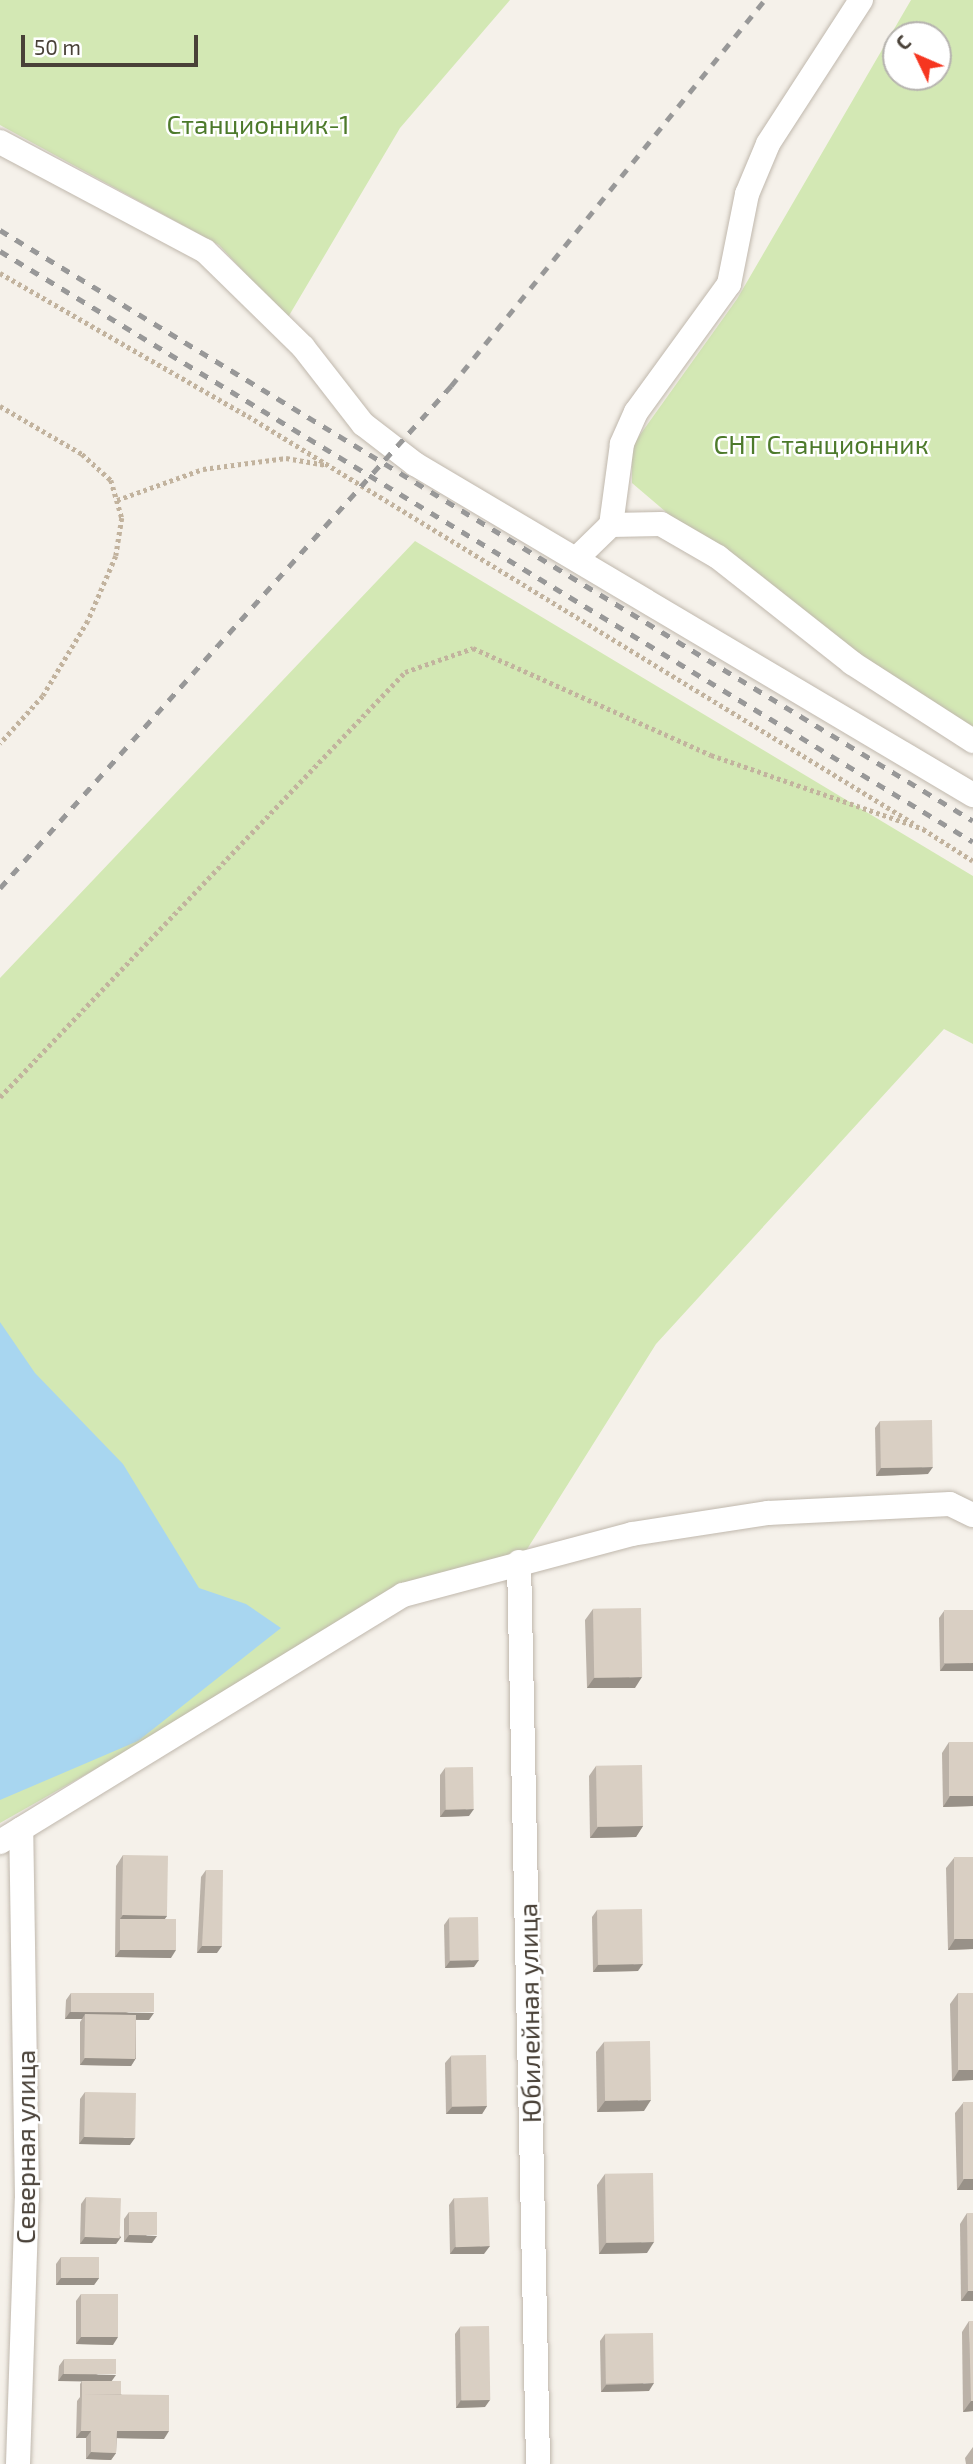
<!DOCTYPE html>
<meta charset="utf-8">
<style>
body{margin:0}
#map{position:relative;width:973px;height:2464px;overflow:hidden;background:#f5f1ea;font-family:"Exo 2",sans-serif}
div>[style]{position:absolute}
.green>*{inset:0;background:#d3e8b4}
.water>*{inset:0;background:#a8d6f0}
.path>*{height:4.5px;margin-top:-2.25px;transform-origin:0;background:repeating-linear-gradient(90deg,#c2b39e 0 3.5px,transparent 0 7px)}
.roads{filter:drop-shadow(0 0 2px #c0b8ad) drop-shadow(0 0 2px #c0b8ad)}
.minor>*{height:24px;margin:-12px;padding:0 12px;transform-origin:12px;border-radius:12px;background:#fff}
.rail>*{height:5px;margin-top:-2.5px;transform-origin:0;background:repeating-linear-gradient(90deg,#989898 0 9px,transparent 0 18px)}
.wall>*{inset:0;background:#bbb2a8}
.shaded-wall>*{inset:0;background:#989188}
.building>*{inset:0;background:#d9cfc3;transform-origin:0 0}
span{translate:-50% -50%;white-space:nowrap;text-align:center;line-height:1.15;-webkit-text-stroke:5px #fff;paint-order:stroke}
.park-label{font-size:26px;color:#4d7a2b}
.street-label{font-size:26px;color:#494138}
.north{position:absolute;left:882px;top:21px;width:70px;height:70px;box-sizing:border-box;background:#fff;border:2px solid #b6b3af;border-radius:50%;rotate:314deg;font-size:19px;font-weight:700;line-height:28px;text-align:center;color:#494138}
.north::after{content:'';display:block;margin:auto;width:24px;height:32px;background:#f63620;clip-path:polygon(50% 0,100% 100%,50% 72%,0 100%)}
.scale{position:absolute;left:21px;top:35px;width:177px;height:32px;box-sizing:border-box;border:4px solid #494138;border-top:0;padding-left:9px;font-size:21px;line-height:24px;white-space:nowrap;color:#494138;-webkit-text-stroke:5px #fff;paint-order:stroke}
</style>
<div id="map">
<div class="green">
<i style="clip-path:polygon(0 0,510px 0,400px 128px,287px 319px,219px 245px,0 125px)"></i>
<i style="clip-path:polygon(evenodd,911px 0,973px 0,973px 753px,835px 656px,632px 483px,632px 446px,737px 299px,911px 0,896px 35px,938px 35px,938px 77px,896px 77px,896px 35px)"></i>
<i style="clip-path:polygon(415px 541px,973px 876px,973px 1044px,944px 1029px,656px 1344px,519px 1562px,403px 1595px,0 1823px,0 978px)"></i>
</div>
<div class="water">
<i style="clip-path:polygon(0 1322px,35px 1373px,123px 1464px,199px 1588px,246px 1604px,281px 1628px,138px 1741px,0 1800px)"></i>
</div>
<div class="path">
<i style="left:0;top:273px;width:286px;rotate:30deg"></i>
<i style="left:248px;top:416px;width:780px;rotate:31.47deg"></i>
<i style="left:0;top:406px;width:95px;rotate:30.3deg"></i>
<i style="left:82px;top:454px;width:39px;rotate:42deg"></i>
<i style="left:111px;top:480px;width:40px;rotate:74deg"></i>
<i style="left:122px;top:518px;width:38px;rotate:99deg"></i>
<i style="left:116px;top:556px;width:71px;rotate:113.3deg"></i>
<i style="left:88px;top:621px;width:87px;rotate:121deg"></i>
<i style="left:43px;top:696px;width:64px;rotate:131.9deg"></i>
<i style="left:117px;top:500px;width:91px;rotate:-19.8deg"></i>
<i style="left:203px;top:469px;width:84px;rotate:-7.5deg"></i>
<i style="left:286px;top:458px;width:41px;rotate:9.9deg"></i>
<i style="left:0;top:1097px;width:587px;rotate:-46.38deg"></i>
<i style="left:405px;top:672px;width:72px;rotate:-19.4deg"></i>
<i style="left:473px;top:648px;width:261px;rotate:24.2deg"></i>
<i style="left:711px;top:755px;width:225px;rotate:19.2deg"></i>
<i style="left:923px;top:829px;width:59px;rotate:32.6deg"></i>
</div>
<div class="roads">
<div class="minor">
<i style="left:861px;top:0;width:171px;rotate:122.9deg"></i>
<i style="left:768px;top:144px;width:54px;rotate:112.8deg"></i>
<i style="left:747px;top:194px;width:92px;rotate:101.3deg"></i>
<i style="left:729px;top:284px;width:158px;rotate:126deg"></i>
<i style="left:636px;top:412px;width:35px;rotate:114deg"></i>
<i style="left:622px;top:444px;width:82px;rotate:97.7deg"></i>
<i style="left:611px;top:525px;width:50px;rotate:-1.1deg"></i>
<i style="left:661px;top:524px;width:66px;rotate:30.1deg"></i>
<i style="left:718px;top:557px;width:171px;rotate:38.3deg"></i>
<i style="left:852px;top:663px;width:144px;rotate:32.8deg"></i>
<i style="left:0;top:142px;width:232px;rotate:28deg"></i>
<i style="left:205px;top:251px;width:137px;rotate:44.4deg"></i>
<i style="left:303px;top:347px;width:98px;rotate:52.1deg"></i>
<i style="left:363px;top:424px;width:66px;rotate:37.6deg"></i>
<i style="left:415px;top:464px;width:649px;rotate:30.68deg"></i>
<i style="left:578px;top:557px;width:46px;rotate:-44.1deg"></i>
<i style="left:519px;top:1562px;width:902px;rotate:88.79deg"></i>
<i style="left:0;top:1842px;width:473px;rotate:-31.5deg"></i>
<i style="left:403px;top:1595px;width:237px;rotate:-14.9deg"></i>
<i style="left:632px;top:1534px;width:138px;rotate:-8.8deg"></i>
<i style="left:768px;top:1513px;width:182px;rotate:-2.8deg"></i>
<i style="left:950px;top:1504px;width:25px;rotate:26deg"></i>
<i style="left:18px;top:2464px;width:265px;rotate:-88.1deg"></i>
<i style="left:27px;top:2199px;width:370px;rotate:-90.9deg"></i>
</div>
</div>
<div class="rail">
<i style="left:0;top:230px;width:1138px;rotate:31.27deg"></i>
<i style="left:0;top:251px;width:1138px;rotate:31.27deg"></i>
<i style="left:0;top:888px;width:675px;rotate:-48.06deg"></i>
<i style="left:451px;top:386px;width:498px;rotate:-50.9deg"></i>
</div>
<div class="wall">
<i style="clip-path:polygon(880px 1421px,928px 1474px,876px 1476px,875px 1428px)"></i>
<i style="clip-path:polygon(593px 1609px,635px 1688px,587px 1688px,585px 1620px)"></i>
<i style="clip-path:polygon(944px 1611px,973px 1671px,940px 1671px,939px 1618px)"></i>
<i style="clip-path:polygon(949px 1742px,973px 1742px,973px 1806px,943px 1807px,942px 1753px)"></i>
<i style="clip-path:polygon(596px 1766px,643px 1826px,636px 1837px,590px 1838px,589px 1776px)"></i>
<i style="clip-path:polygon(445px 1768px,469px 1816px,440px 1817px,440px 1775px)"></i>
<i style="clip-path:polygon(123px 1855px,167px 1916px,164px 1919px,171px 1958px,115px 1957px,116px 1866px)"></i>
<i style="clip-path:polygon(954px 1858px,973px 1949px,948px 1950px,946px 1868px)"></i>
<i style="clip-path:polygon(206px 1870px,217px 1953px,197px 1953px,201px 1877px)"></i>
<i style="clip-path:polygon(597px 1910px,638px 1971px,593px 1972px,592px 1917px)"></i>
<i style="clip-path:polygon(449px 1918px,474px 1967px,445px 1968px,444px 1925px)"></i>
<i style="clip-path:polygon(71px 1993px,149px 2020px,136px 2020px,136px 2058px,131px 2066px,80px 2065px,80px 2022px,82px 2019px,65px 2019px,66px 2000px)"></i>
<i style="clip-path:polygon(958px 1993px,973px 2080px,952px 2081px,950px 2004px)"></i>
<i style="clip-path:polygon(604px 2042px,644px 2111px,597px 2112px,596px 2052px)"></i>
<i style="clip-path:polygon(451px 2056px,487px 2106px,482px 2114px,446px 2114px,445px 2063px)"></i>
<i style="clip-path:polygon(85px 2092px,130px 2145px,79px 2144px,80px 2099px)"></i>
<i style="clip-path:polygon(963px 2103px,973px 2190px,957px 2190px,955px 2113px)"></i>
<i style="clip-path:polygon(605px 2174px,647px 2253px,599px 2254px,597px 2185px)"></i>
<i style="clip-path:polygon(86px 2197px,121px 2237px,116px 2244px,80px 2244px,81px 2204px)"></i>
<i style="clip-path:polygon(454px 2198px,484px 2254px,450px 2254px,449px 2205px)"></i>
<i style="clip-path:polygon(129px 2212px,152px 2243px,124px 2242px,124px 2219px)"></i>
<i style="clip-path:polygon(967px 2213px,973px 2301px,961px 2301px,960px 2224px)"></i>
<i style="clip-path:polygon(61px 2257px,99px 2278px,94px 2285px,56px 2285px,56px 2264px)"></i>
<i style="clip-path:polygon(81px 2294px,113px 2345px,76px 2344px,76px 2301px)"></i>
<i style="clip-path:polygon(969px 2321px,973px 2411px,963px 2412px,962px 2332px)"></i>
<i style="clip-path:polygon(460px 2327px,485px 2407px,456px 2408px,455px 2334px)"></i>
<i style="clip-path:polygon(605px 2334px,649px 2391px,601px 2392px,600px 2341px)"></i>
<i style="clip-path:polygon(64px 2359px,111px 2381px,121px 2394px,164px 2439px,117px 2438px,116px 2453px,111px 2460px,86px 2459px,86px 2438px,76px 2438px,77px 2401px,80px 2397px,80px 2384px,82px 2381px,58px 2381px,59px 2366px)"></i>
<i style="clip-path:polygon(973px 2447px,973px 2464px,966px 2464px,965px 2458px)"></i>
</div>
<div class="shaded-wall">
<i style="clip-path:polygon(933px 1467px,928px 1474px,876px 1476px,881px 1468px)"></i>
<i style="clip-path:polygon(973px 1663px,973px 1671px,940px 1671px,945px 1664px)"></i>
<i style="clip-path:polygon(642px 1677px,635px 1688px,587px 1688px,594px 1678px)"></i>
<i style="clip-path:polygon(950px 1796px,973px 1796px,973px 1806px,943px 1807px)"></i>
<i style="clip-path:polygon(474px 1809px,469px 1816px,440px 1817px,445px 1810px)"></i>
<i style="clip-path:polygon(643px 1826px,636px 1837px,590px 1838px,598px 1827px)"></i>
<i style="clip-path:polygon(123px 1915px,167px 1916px,159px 1927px,120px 1919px)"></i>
<i style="clip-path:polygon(955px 1939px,973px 1939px,973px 1949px,948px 1950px)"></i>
<i style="clip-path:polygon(202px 1946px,222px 1946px,217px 1953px,197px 1953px)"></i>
<i style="clip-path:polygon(120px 1950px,176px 1950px,171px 1958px,115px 1957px)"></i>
<i style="clip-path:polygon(479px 1960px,474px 1967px,445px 1968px,450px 1961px)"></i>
<i style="clip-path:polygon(643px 1964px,638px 1971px,593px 1972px,598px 1965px)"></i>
<i style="clip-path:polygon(70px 2012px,154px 2013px,149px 2020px,85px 2019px,85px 2014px,82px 2019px,65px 2019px)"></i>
<i style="clip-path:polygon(85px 2058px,136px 2058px,131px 2066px,80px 2065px)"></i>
<i style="clip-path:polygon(959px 2070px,973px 2070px,973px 2080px,952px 2081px)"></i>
<i style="clip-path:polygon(651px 2100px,644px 2111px,597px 2112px,605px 2101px)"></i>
<i style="clip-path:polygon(487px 2106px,482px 2114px,446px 2114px,452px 2107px)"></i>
<i style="clip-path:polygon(84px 2137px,135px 2138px,130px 2145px,79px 2144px)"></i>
<i style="clip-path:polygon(964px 2179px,973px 2179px,973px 2190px,957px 2190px)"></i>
<i style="clip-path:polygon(129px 2235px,157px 2236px,152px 2243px,124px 2242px)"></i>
<i style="clip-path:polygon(85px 2237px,121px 2237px,116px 2244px,80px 2244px)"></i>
<i style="clip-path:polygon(654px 2242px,647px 2253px,599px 2254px,606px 2243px)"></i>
<i style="clip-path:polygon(490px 2246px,484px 2254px,450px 2254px,455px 2247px)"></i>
<i style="clip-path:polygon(61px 2278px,99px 2278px,94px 2285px,56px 2285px)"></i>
<i style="clip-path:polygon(968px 2291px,973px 2291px,973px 2301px,961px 2301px)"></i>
<i style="clip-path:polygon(81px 2337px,118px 2337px,113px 2345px,76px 2344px)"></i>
<i style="clip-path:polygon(63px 2374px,116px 2375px,111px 2382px,58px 2381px)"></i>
<i style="clip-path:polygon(654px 2383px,649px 2391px,601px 2392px,606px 2385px)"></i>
<i style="clip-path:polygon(461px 2400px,490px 2400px,485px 2407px,456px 2408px)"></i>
<i style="clip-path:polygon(971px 2401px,973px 2401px,973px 2411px,963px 2412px)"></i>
<i style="clip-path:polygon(81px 2431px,91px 2431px,86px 2438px,76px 2438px)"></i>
<i style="clip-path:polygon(117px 2431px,169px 2431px,164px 2439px,111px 2438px)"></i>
<i style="clip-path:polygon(91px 2452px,116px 2453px,111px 2460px,86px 2459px)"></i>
</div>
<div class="building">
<i style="left:932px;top:1420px;width:47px;height:52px;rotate:89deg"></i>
<i style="left:641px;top:1608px;width:69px;height:48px;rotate:89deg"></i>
<i style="left:973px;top:1610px;width:53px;height:29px;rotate:90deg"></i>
<i style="left:949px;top:1742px;width:24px;height:54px"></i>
<i style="left:642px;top:1765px;width:61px;height:46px;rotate:89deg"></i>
<i style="left:473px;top:1767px;width:42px;height:28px;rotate:89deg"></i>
<i style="left:123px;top:1855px;width:45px;height:60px;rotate:1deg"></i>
<i style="left:973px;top:1857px;width:82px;height:19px;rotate:90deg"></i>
<i style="clip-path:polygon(206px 1870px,223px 1870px,222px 1946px,202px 1946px)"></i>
<i style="left:642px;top:1909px;width:55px;height:45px;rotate:89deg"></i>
<i style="left:478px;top:1917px;width:43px;height:29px;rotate:89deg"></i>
<i style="left:120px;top:1919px;width:56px;height:31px"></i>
<i style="left:71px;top:1993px;width:83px;height:19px"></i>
<i style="left:958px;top:1993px;width:15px;height:77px"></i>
<i style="left:85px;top:2014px;width:51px;height:44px;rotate:1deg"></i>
<i style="left:650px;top:2041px;width:59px;height:46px;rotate:89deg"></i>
<i style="left:486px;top:2055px;width:51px;height:35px;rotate:89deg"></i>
<i style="left:85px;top:2092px;width:51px;height:45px;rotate:1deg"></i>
<i style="left:973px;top:2102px;width:77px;height:10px;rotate:90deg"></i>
<i style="left:653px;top:2173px;width:69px;height:48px;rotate:89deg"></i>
<i style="left:86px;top:2197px;width:35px;height:40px;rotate:2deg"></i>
<i style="left:488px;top:2197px;width:49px;height:34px;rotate:88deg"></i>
<i style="left:129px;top:2212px;width:28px;height:23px"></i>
<i style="clip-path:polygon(967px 2213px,973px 2213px,973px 2291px,968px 2291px)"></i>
<i style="left:61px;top:2257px;width:38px;height:21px"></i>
<i style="left:81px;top:2294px;width:37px;height:43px"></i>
<i style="clip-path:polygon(969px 2321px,973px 2321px,973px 2401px,971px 2401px)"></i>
<i style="left:489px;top:2326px;width:74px;height:29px;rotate:89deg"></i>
<i style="left:653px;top:2333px;width:50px;height:48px;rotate:89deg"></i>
<i style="left:64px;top:2359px;width:52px;height:15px"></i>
<i style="left:82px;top:2381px;width:39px;height:13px"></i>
<i style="clip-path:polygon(82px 2394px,169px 2395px,169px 2431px,117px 2431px,116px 2453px,91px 2452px,91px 2431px,81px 2431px)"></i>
</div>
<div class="park-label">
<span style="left:258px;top:124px">Станционник-1</span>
<span style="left:821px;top:444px">СНТ Станционник</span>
</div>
<div class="street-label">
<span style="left:529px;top:2013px;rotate:-91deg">Юбилейная улица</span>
<span style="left:25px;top:2147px;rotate:-90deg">Северная улица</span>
</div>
<div class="north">С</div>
<div class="scale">50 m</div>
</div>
